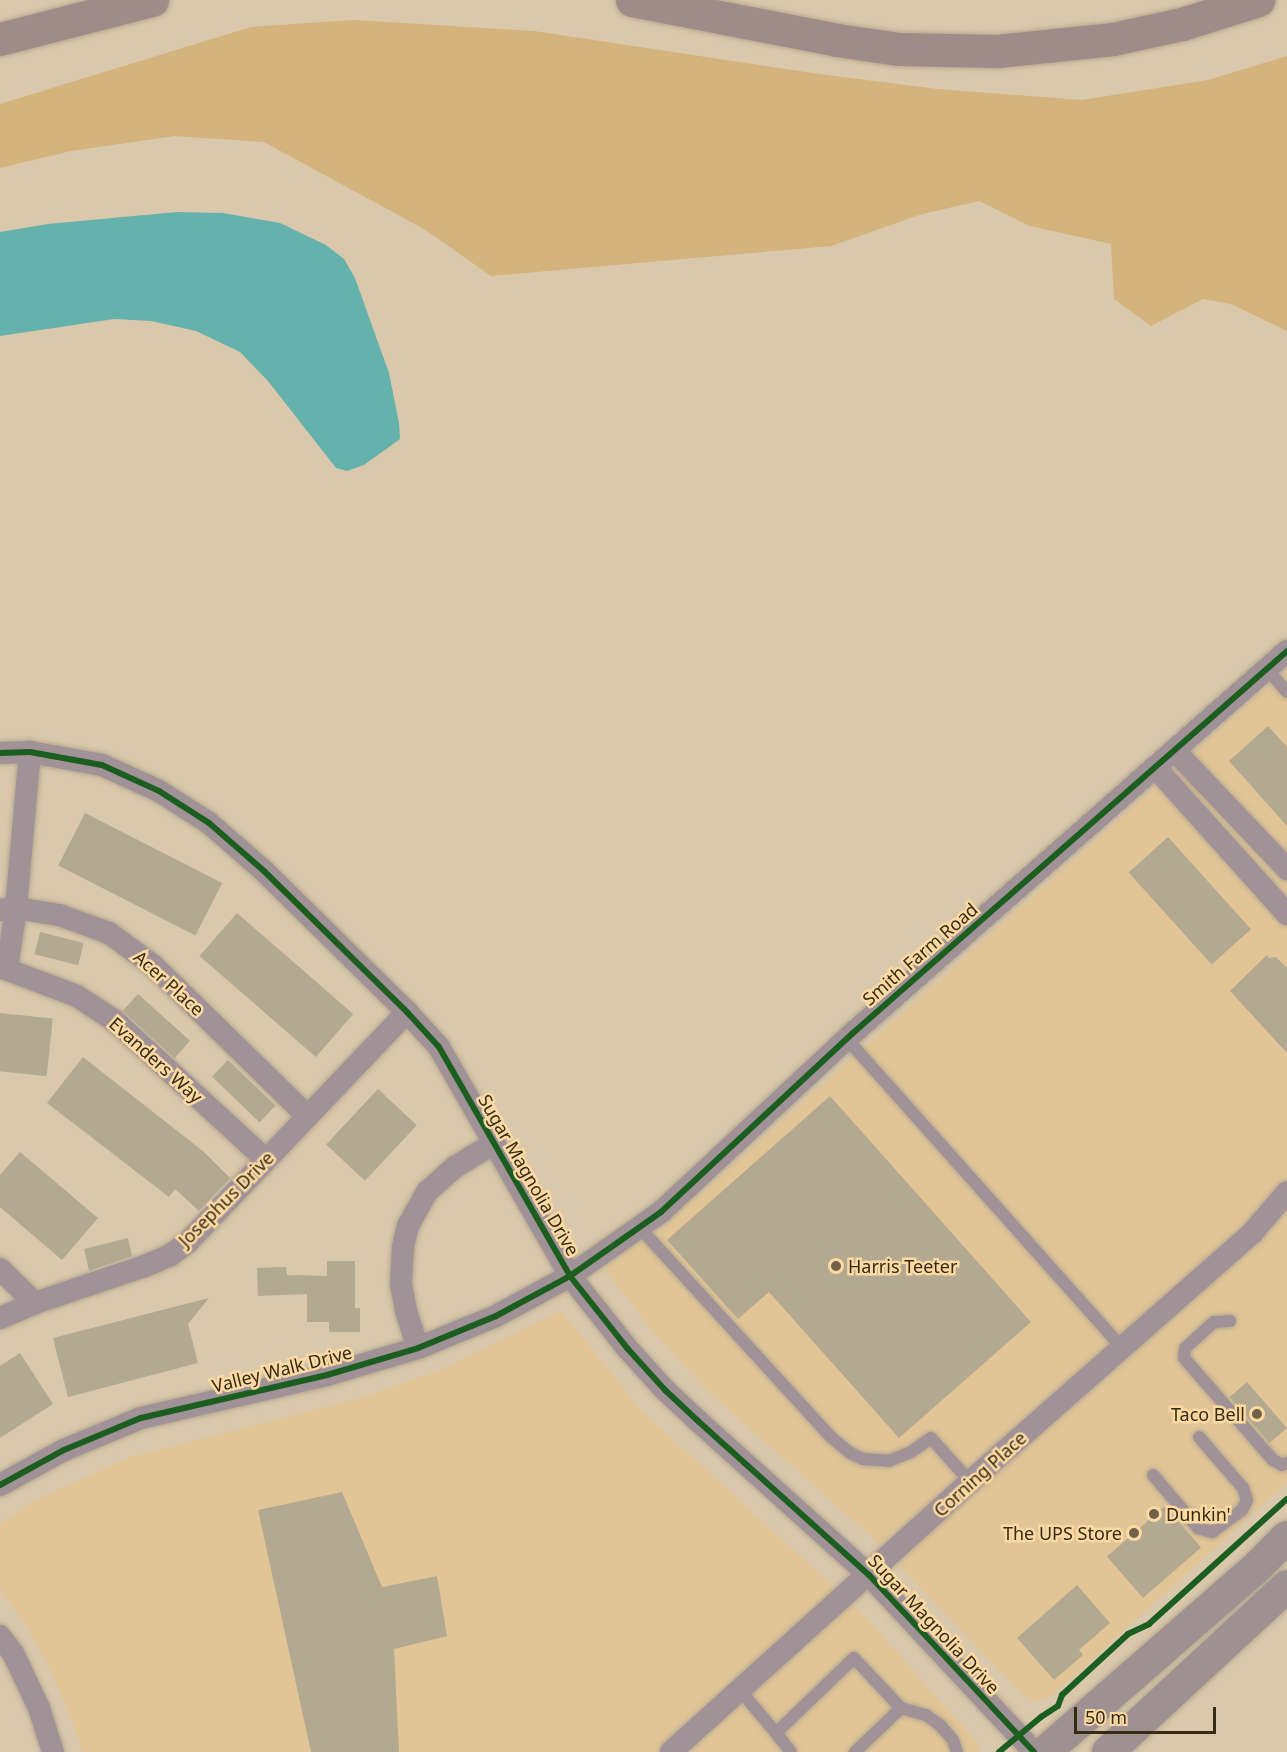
<!DOCTYPE html>
<style>
body{margin:0}
#map{position:relative;width:1287px;height:1752px;overflow:hidden;background:#d9c8ab;font-family:"Noto Sans",sans-serif}
div>[style]{position:absolute}
.built>*{inset:0;background:#e1c597}
.green>*{inset:0;background:#d4b37c}
.water>*{inset:0;background:#65b2ac}
.building>*{inset:0;background:#b3a991;transform-origin:0 0}
.roads{filter:drop-shadow(0 0 2px #b5a890) drop-shadow(0 0 2px #b5a890)}
.lane>*{height:12px;margin:-6px;padding:0 6px;transform-origin:6px;border-radius:6px;background:#a09296}
.street>*{height:22px;margin:-11px;padding:0 11px;transform-origin:11px;border-radius:11px;background:#a09296}
.secondary>*{height:32px;margin:-16px;padding:0 16px;transform-origin:16px;border-radius:16px;background:#9f9091}
.highway>*{height:33px;margin:-16.5px;padding:0 16.5px;transform-origin:16.5px;border-radius:16.5px;background:#9d8c88}
.cycleway>*{height:6px;margin:-3px;padding:0 3px;transform-origin:3px;border-radius:3px;background:#1b5e20}
.dots>*{width:16px;height:16px;translate:-50% -50%;box-sizing:border-box;border:3px solid #fbd9a3;border-radius:50%}
span{translate:-50% -50%;white-space:nowrap;text-align:center;line-height:1.15;-webkit-text-stroke:5px #fbd9a3;paint-order:stroke}
.street-label{font-size:18px;color:#372a14}
.poi-label{font-size:18px;color:#372a14}
.left{translate:0 -50%;text-align:left}
.right{translate:-100% -50%;text-align:right}
.scale{position:absolute;left:1074px;top:1707px;width:142px;height:27px;box-sizing:border-box;border:3px solid #372a14;border-top:0;padding-left:8px;font-size:18px;line-height:21px;white-space:nowrap;color:#372a14;-webkit-text-stroke:4px #fbd9a3;paint-order:stroke}
</style>
<div id="map">
<div class="built">
<i style="clip-path:polygon(1287px 669px,1287px 1483px,1050px 1697px,1036px 1702px,1023px 1695px,875px 1540px,712px 1395px,655px 1334px,604px 1268px,704px 1191px)"></i>
<i style="clip-path:polygon(561px 1311px,641px 1410px,862px 1613px,980px 1746px,978px 1752px,82px 1752px,73px 1722px,51px 1670px,23px 1620px,0 1589px,0 1524px,36px 1500px,130px 1457px,361px 1398px,441px 1370px)"></i>
</div>
<div class="green">
<i style="clip-path:polygon(353px 20px,534px 31px,819px 74px,937px 89px,1082px 100px,1208px 80px,1287px 56px,1287px 331px,1231px 304px,1203px 299px,1151px 326px,1114px 299px,1111px 244px,1030px 226px,979px 201px,922px 214px,831px 246px,491px 276px,424px 229px,264px 142px,175px 136px,71px 151px,0 168px,0 104px,251px 27px)"></i>
</div>
<div class="water">
<i style="clip-path:polygon(177px 212px,223px 213px,280px 223px,326px 245px,344px 259px,355px 278px,389px 373px,399px 423px,400px 439px,364px 465px,347px 471px,336px 468px,268px 381px,240px 352px,196px 331px,151px 321px,114px 319px,0 336px,0 232px,48px 224px)"></i>
</div>
<div class="building">
<i style="clip-path:polygon(1268px 726px,1287px 747px,1287px 826px,1229px 761px)"></i>
<i style="left:85px;top:813px;width:154px;height:59px;rotate:27deg"></i>
<i style="left:1168px;top:837px;width:124px;height:53px;rotate:48deg"></i>
<i style="left:237px;top:913px;width:154px;height:57px;rotate:41deg"></i>
<i style="left:40px;top:932px;width:45px;height:23px;rotate:14deg"></i>
<i style="clip-path:polygon(1267px 955px,1269px 958px,1276px 957px,1287px 968px,1287px 1053px,1230px 991px)"></i>
<i style="left:138px;top:994px;width:70px;height:23px;rotate:42deg"></i>
<i style="left:0;top:1013px;width:53px;height:58px;rotate:6deg"></i>
<i style="clip-path:polygon(83px 1057px,204px 1152px,230px 1178px,199px 1211px,175px 1189px,169px 1197px,47px 1103px)"></i>
<i style="left:228px;top:1060px;width:66px;height:23px;rotate:44deg"></i>
<i style="left:378px;top:1089px;width:53px;height:76px;rotate:43deg"></i>
<i style="clip-path:polygon(830px 1096px,1031px 1322px,899px 1438px,769px 1292px,738px 1319px,667px 1240px)"></i>
<i style="clip-path:polygon(20px 1152px,98px 1218px,62px 1260px,0 1207px,0 1175px)"></i>
<i style="clip-path:polygon(128px 1238px,132px 1256px,89px 1271px,84px 1249px)"></i>
<i style="clip-path:polygon(327px 1261px,355px 1261px,355px 1308px,360px 1308px,360px 1332px,329px 1332px,329px 1322px,307px 1322px,307px 1294px,258px 1296px,257px 1268px,286px 1267px,287px 1275px,327px 1276px)"></i>
<i style="clip-path:polygon(209px 1298px,188px 1324px,198px 1363px,68px 1397px,53px 1338px)"></i>
<i style="clip-path:polygon(20px 1353px,53px 1404px,0 1438px,0 1366px)"></i>
<i style="left:1247px;top:1382px;width:61px;height:23px;rotate:49deg"></i>
<i style="clip-path:polygon(342px 1492px,382px 1587px,437px 1576px,447px 1636px,394px 1649px,399px 1752px,311px 1752px,258px 1510px)"></i>
<i style="left:1165px;top:1506px;width:55px;height:77px;rotate:49deg"></i>
<i style="clip-path:polygon(1077px 1585px,1110px 1623px,1079px 1650px,1083px 1655px,1054px 1680px,1017px 1638px)"></i>
</div>
<div class="roads">
<div class="lane">
<i style="left:1267px;top:669px;width:30px;rotate:49deg"></i>
<i style="left:846px;top:1038px;width:416px;rotate:48.3deg"></i>
<i style="left:640px;top:1228px;width:283px;rotate:47.6deg"></i>
<i style="left:831px;top:1437px;width:25px;rotate:40deg"></i>
<i style="left:850px;top:1453px;width:14px;rotate:25deg"></i>
<i style="left:863px;top:1459px;width:26px;rotate:4deg"></i>
<i style="left:889px;top:1461px;width:24px;rotate:-22deg"></i>
<i style="left:911px;top:1452px;width:24px;rotate:-35deg"></i>
<i style="left:931px;top:1438px;width:59px;rotate:48.4deg"></i>
<i style="left:1230px;top:1321px;width:16px;rotate:176deg"></i>
<i style="left:1214px;top:1322px;width:39px;rotate:138deg"></i>
<i style="left:1185px;top:1348px;width:10px;rotate:96deg"></i>
<i style="left:1184px;top:1358px;width:135px;rotate:48.9deg"></i>
<i style="left:1273px;top:1460px;width:10px;rotate:29deg"></i>
<i style="left:1282px;top:1465px;width:5px;rotate:-22deg"></i>
<i style="left:1153px;top:1475px;width:70px;rotate:49.7deg"></i>
<i style="left:1198px;top:1528px;width:15px;rotate:16deg"></i>
<i style="left:1212px;top:1532px;width:37px;rotate:-36deg"></i>
<i style="left:1242px;top:1510px;width:11px;rotate:-63deg"></i>
<i style="left:1247px;top:1500px;width:13px;rotate:-108deg"></i>
<i style="left:1243px;top:1488px;width:67px;rotate:-130.8deg"></i>
<i style="left:739px;top:1689px;width:57px;rotate:49.9deg"></i>
<i style="left:776px;top:1733px;width:108px;rotate:-43.9deg"></i>
<i style="left:854px;top:1658px;width:69px;rotate:46.8deg"></i>
<i style="left:901px;top:1708px;width:64px;rotate:136.3deg"></i>
<i style="left:901px;top:1708px;width:26px;rotate:16deg"></i>
<i style="left:926px;top:1715px;width:17px;rotate:36deg"></i>
<i style="left:940px;top:1725px;width:20px;rotate:49deg"></i>
<i style="left:953px;top:1740px;width:13px;rotate:72deg"></i>
<i style="left:776px;top:1733px;width:24px;rotate:52deg"></i>
</div>
<div class="street">
<i style="left:1175px;top:751px;width:163px;rotate:46.5deg"></i>
<i style="left:0;top:753px;width:30px;rotate:-2deg"></i>
<i style="left:30px;top:752px;width:73px;rotate:10.2deg"></i>
<i style="left:102px;top:765px;width:63px;rotate:24.5deg"></i>
<i style="left:159px;top:791px;width:59px;rotate:32.6deg"></i>
<i style="left:209px;top:823px;width:73px;rotate:41.1deg"></i>
<i style="left:264px;top:871px;width:201px;rotate:44.6deg"></i>
<i style="left:407px;top:1012px;width:47px;rotate:47.6deg"></i>
<i style="left:439px;top:1047px;width:264px;rotate:60.2deg"></i>
<i style="left:570px;top:1276px;width:92px;rotate:51.6deg"></i>
<i style="left:627px;top:1348px;width:57px;rotate:47.9deg"></i>
<i style="left:665px;top:1390px;width:45px;rotate:43.2deg"></i>
<i style="left:698px;top:1421px;width:230px;rotate:42deg"></i>
<i style="left:869px;top:1575px;width:242px;rotate:47deg"></i>
<i style="left:1155px;top:767px;width:198px;rotate:48.1deg"></i>
<i style="left:0;top:910px;width:16px;rotate:-7deg"></i>
<i style="left:16px;top:908px;width:44px;rotate:9.2deg"></i>
<i style="left:59px;top:915px;width:53px;rotate:19.8deg"></i>
<i style="left:109px;top:933px;width:56px;rotate:36.3deg"></i>
<i style="left:154px;top:966px;width:214px;rotate:44.4deg"></i>
<i style="left:0;top:967px;width:82px;rotate:20.6deg"></i>
<i style="left:77px;top:996px;width:45px;rotate:33.3deg"></i>
<i style="left:115px;top:1021px;width:205px;rotate:42.6deg"></i>
<i style="left:7px;top:969px;width:62px;rotate:-81.6deg"></i>
<i style="left:16px;top:908px;width:157px;rotate:-84.9deg"></i>
<i style="left:0;top:1269px;width:49px;rotate:44.2deg"></i>
<i style="left:0;top:1318px;width:38px;rotate:-23deg"></i>
<i style="left:35px;top:1303px;width:116px;rotate:-18.6deg"></i>
<i style="left:145px;top:1266px;width:26px;rotate:-23deg"></i>
<i style="left:169px;top:1256px;width:24px;rotate:-36deg"></i>
<i style="left:188px;top:1242px;width:318px;rotate:-46.4deg"></i>
<i style="left:418px;top:1348px;width:40px;rotate:-108deg"></i>
<i style="left:406px;top:1310px;width:26px;rotate:-101deg"></i>
<i style="left:401px;top:1284px;width:37px;rotate:-87deg"></i>
<i style="left:403px;top:1247px;width:22px;rotate:-77deg"></i>
<i style="left:408px;top:1226px;width:39px;rotate:-61deg"></i>
<i style="left:427px;top:1192px;width:38px;rotate:-42deg"></i>
<i style="left:455px;top:1167px;width:44px;rotate:-31.2deg"></i>
<i style="left:0;top:1485px;width:73px;rotate:-28.7deg"></i>
<i style="left:64px;top:1450px;width:83px;rotate:-22.6deg"></i>
<i style="left:141px;top:1418px;width:191px;rotate:-13deg"></i>
<i style="left:327px;top:1375px;width:95px;rotate:-16.5deg"></i>
<i style="left:418px;top:1348px;width:84px;rotate:-22.3deg"></i>
<i style="left:496px;top:1316px;width:84px;rotate:-28.4deg"></i>
<i style="left:570px;top:1276px;width:111px;rotate:-35.1deg"></i>
<i style="left:661px;top:1212px;width:262px;rotate:-43deg"></i>
<i style="left:853px;top:1033px;width:578px;rotate:-41.35deg"></i>
<i style="left:0;top:1636px;width:21px;rotate:53deg"></i>
<i style="left:13px;top:1653px;width:61px;rotate:64.7deg"></i>
<i style="left:39px;top:1708px;width:46px;rotate:72.3deg"></i>
<i style="left:671px;top:1752px;width:418px;rotate:-42.1deg"></i>
<i style="left:981px;top:1472px;width:363px;rotate:-41.4deg"></i>
<i style="left:1253px;top:1232px;width:52px;rotate:-49.6deg"></i>
</div>
<div class="secondary">
<i style="left:1045px;top:1752px;width:279px;rotate:-41.1deg"></i>
<i style="left:1255px;top:1569px;width:45px;rotate:-45deg"></i>
<i style="left:1108px;top:1752px;width:244px;rotate:-42.8deg"></i>
</div>
<div class="highway">
<i style="left:632px;top:0;width:209px;rotate:11deg"></i>
<i style="left:837px;top:40px;width:63px;rotate:8.3deg"></i>
<i style="left:899px;top:49px;width:98px;rotate:1.2deg"></i>
<i style="left:997px;top:51px;width:117px;rotate:-5.9deg"></i>
<i style="left:1113px;top:39px;width:71px;rotate:-12.3deg"></i>
<i style="left:1182px;top:24px;width:80px;rotate:-17.5deg"></i>
<i style="left:0;top:39px;width:157px;rotate:-14.4deg"></i>
</div>
</div>
<div class="cycleway">
<i style="left:0;top:753px;width:30px;rotate:-2deg"></i>
<i style="left:30px;top:752px;width:73px;rotate:10.2deg"></i>
<i style="left:102px;top:765px;width:63px;rotate:24.5deg"></i>
<i style="left:159px;top:791px;width:59px;rotate:32.6deg"></i>
<i style="left:209px;top:823px;width:73px;rotate:41.1deg"></i>
<i style="left:264px;top:871px;width:201px;rotate:44.6deg"></i>
<i style="left:407px;top:1012px;width:47px;rotate:47.6deg"></i>
<i style="left:439px;top:1047px;width:264px;rotate:60.2deg"></i>
<i style="left:570px;top:1276px;width:92px;rotate:51.6deg"></i>
<i style="left:627px;top:1348px;width:57px;rotate:47.9deg"></i>
<i style="left:665px;top:1390px;width:45px;rotate:43.2deg"></i>
<i style="left:698px;top:1421px;width:230px;rotate:42deg"></i>
<i style="left:869px;top:1575px;width:242px;rotate:47deg"></i>
<i style="left:0;top:1485px;width:73px;rotate:-28.7deg"></i>
<i style="left:64px;top:1450px;width:83px;rotate:-22.6deg"></i>
<i style="left:141px;top:1418px;width:191px;rotate:-13deg"></i>
<i style="left:327px;top:1375px;width:95px;rotate:-16.5deg"></i>
<i style="left:418px;top:1348px;width:84px;rotate:-22.3deg"></i>
<i style="left:496px;top:1316px;width:84px;rotate:-28.4deg"></i>
<i style="left:570px;top:1276px;width:111px;rotate:-35.1deg"></i>
<i style="left:661px;top:1212px;width:262px;rotate:-43deg"></i>
<i style="left:853px;top:1033px;width:578px;rotate:-41.35deg"></i>
<i style="left:999px;top:1752px;width:55px;rotate:-39.8deg"></i>
<i style="left:1041px;top:1717px;width:20px;rotate:-33deg"></i>
<i style="left:1058px;top:1706px;width:12px;rotate:-70deg"></i>
<i style="left:1062px;top:1695px;width:90px;rotate:-42.7deg"></i>
<i style="left:1128px;top:1634px;width:23px;rotate:-25deg"></i>
<i style="left:1149px;top:1624px;width:186px;rotate:-42.2deg"></i>
</div>
<div class="dots">
<i style="left:836px;top:1266px;background:#706149"></i>
<i style="left:1257px;top:1414px;background:#706149"></i>
<i style="left:1154px;top:1514px;background:#706149"></i>
<i style="left:1134px;top:1533px;background:#706149"></i>
</div>
<div class="street-label">
<span style="left:920px;top:954px;rotate:-41deg">Smith Farm Road</span>
<span style="left:169px;top:983px;rotate:42deg">Acer Place</span>
<span style="left:156px;top:1060px;rotate:42deg">Evanders Way</span>
<span style="left:529px;top:1175px;rotate:60deg">Sugar Magnolia Drive</span>
<span style="left:226px;top:1199px;rotate:-45deg">Josephus Drive</span>
<span style="left:282px;top:1369px;rotate:-14deg">Valley Walk Drive</span>
<span style="left:980px;top:1474px;rotate:-42deg">Corning Place</span>
<span style="left:934px;top:1624px;rotate:47deg">Sugar Magnolia Drive</span>
</div>
<div class="poi-label">
<span class="left" style="left:848px;top:1266px">Harris Teeter</span>
<span class="right" style="left:1245px;top:1414px">Taco Bell</span>
<span class="left" style="left:1166px;top:1514px">Dunkin'</span>
<span class="right" style="left:1122px;top:1533px">The UPS Store</span>
</div>
<div class="scale">50 m</div>
</div>
